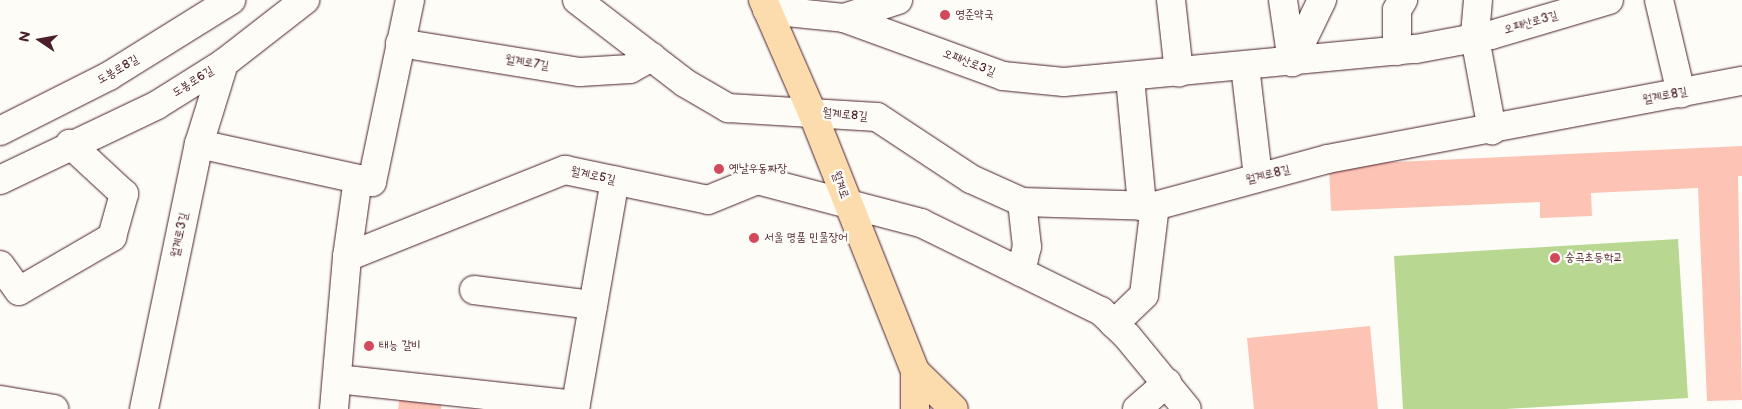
<!DOCTYPE html>
<meta charset="utf-8">
<style>
body{margin:0}
#map{position:relative;width:1742px;height:409px;overflow:hidden;background:#fdfcf7;font-family:"Balsamiq Sans","Poor Story",sans-serif}
div>[style]{position:absolute}
.green>*{inset:0;background:#b8d892}
.building>*{inset:0;background:#fdc3b4}
.roads{filter:drop-shadow(0 0 1px #4a1f2b) drop-shadow(0 0 1px #4a1f2b)}
.minor>*{height:28px;margin:-14px;padding:0 14px;transform-origin:14px;border-radius:14px;background:#fdfcf7}
.major>*{height:28px;margin:-14px;padding:0 14px;transform-origin:14px;border-radius:14px;background:#fcdcac}
.dots>*{width:14px;height:14px;translate:-50% -50%;box-sizing:border-box;border:2px solid #fdfcf7;border-radius:50%}
span{translate:-50% -50%;white-space:nowrap;text-align:center;line-height:1.15;-webkit-text-stroke:4.5px #fdfcf7;paint-order:stroke}
.poi-label{font-size:12px;color:#4a1f2b}
.left{translate:0 -50%;text-align:left}
.street-label{font-size:12px;color:#4a1f2b}
.north{position:absolute;left:15px;top:15px;width:50px;height:50px;-webkit-text-stroke:4px #fdfcf7;paint-order:stroke;rotate:282deg;font-size:14px;font-weight:700;line-height:20px;text-align:center;color:#4a1f2b}
.north::after{content:'';display:block;margin:auto;width:18px;height:22px;background:#4a1f2b;clip-path:polygon(50% 0,100% 100%,50% 72%,0 100%)}
</style>
<div id="map">
<div class="green">
<i style="clip-path:polygon(1678px 239px,1688px 398px,1506px 409px,1403px 409px,1394px 256px)"></i>
</div>
<div class="building">
<i style="clip-path:polygon(1742px 146px,1742px 176px,1738px 176px,1742px 400px,1707px 401px,1698px 188px,1591px 193px,1592px 216px,1540px 218px,1540px 202px,1331px 211px,1329px 165px)"></i>
<i style="clip-path:polygon(1370px 326px,1378px 409px,1254px 409px,1247px 338px)"></i>
<i style="clip-path:polygon(400px 395px,442px 402px,441px 409px,398px 409px)"></i>
</div>
<div class="roads">
<div class="minor">
<i style="left:577px;top:0;width:136px;rotate:37.5deg"></i>
<i style="left:685px;top:83px;width:50px;rotate:30.2deg"></i>
<i style="left:728px;top:108px;width:149px;rotate:3.5deg"></i>
<i style="left:877px;top:117px;width:113px;rotate:33.4deg"></i>
<i style="left:971px;top:179px;width:56px;rotate:24.3deg"></i>
<i style="left:1022px;top:202px;width:133px;rotate:1.7deg"></i>
<i style="left:1155px;top:206px;width:179px;rotate:-15.2deg"></i>
<i style="left:1328px;top:159px;width:421px;rotate:-10.7deg"></i>
<i style="left:1171px;top:0;width:73px;rotate:83.7deg"></i>
<i style="left:1283px;top:0;width:63px;rotate:81.7deg"></i>
<i style="left:1478px;top:0;width:38px;rotate:95deg"></i>
<i style="left:1475px;top:38px;width:94px;rotate:79.5deg"></i>
<i style="left:1659px;top:0;width:96px;rotate:76.7deg"></i>
<i style="left:767px;top:10px;width:77px;rotate:5.9deg"></i>
<i style="left:844px;top:18px;width:169px;rotate:20deg"></i>
<i style="left:1003px;top:76px;width:61px;rotate:5.6deg"></i>
<i style="left:1064px;top:82px;width:354px;rotate:-5.4deg"></i>
<i style="left:1416px;top:49px;width:76px;rotate:-10.6deg"></i>
<i style="left:1491px;top:35px;width:123px;rotate:-16.5deg"></i>
<i style="left:844px;top:18px;width:57px;rotate:-18.4deg"></i>
<i style="left:400px;top:43px;width:182px;rotate:9.2deg"></i>
<i style="left:580px;top:72px;width:50px;rotate:-3.4deg"></i>
<i style="left:630px;top:69px;width:25px;rotate:-29deg"></i>
<i style="left:1397px;top:51px;width:41px;rotate:-90deg"></i>
<i style="left:1397px;top:10px;width:12px;rotate:-59deg"></i>
<i style="left:1292px;top:62px;width:69px;rotate:-64.2deg"></i>
<i style="left:1245px;top:66px;width:111px;rotate:83.3deg"></i>
<i style="left:1130px;top:78px;width:129px;rotate:84.6deg"></i>
<i style="left:0;top:131px;width:122px;rotate:-26.8deg"></i>
<i style="left:109px;top:76px;width:144px;rotate:-31.9deg"></i>
<i style="left:199px;top:144px;width:177px;rotate:12.4deg"></i>
<i style="left:372px;top:182px;width:186px;rotate:-78.2deg"></i>
<i style="left:0;top:180px;width:174px;rotate:-25.5deg"></i>
<i style="left:157px;top:105px;width:79px;rotate:-32.1deg"></i>
<i style="left:224px;top:63px;width:103px;rotate:-37.9deg"></i>
<i style="left:347px;top:257px;width:235px;rotate:-21.8deg"></i>
<i style="left:565px;top:170px;width:146px;rotate:11.8deg"></i>
<i style="left:708px;top:200px;width:53px;rotate:-22.2deg"></i>
<i style="left:757px;top:180px;width:170px;rotate:14.7deg"></i>
<i style="left:921px;top:223px;width:200px;rotate:26.1deg"></i>
<i style="left:1101px;top:311px;width:36px;rotate:44deg"></i>
<i style="left:1127px;top:336px;width:94px;rotate:50.6deg"></i>
<i style="left:0;top:265px;width:32px;rotate:54deg"></i>
<i style="left:19px;top:291px;width:108px;rotate:-30.1deg"></i>
<i style="left:112px;top:237px;width:45px;rotate:-74.4deg"></i>
<i style="left:124px;top:194px;width:74px;rotate:-137.2deg"></i>
<i style="left:1021px;top:272px;width:26px;rotate:-77deg"></i>
<i style="left:1027px;top:247px;width:45px;rotate:-96.3deg"></i>
<i style="left:474px;top:290px;width:120px;rotate:7.2deg"></i>
<i style="left:1114px;top:324px;width:42px;rotate:-44deg"></i>
<i style="left:1144px;top:295px;width:90px;rotate:-83deg"></i>
<i style="left:337px;top:379px;width:240px;rotate:6.2deg"></i>
<i style="left:0;top:400px;width:55px;rotate:9.5deg"></i>
<i style="left:144px;top:409px;width:271px;rotate:-78.3deg"></i>
<i style="left:199px;top:144px;width:85px;rotate:-72.8deg"></i>
<i style="left:334px;top:409px;width:153px;rotate:-85.1deg"></i>
<i style="left:347px;top:257px;width:79px;rotate:-82deg"></i>
<i style="left:575px;top:409px;width:232px;rotate:-80.1deg"></i>
<i style="left:1137px;top:409px;width:40px;rotate:-41deg"></i>
</div>
<div class="major">
<i style="left:763px;top:0;width:122px;rotate:66.4deg"></i>
<i style="left:812px;top:112px;width:279px;rotate:68.3deg"></i>
<i style="left:915px;top:371px;width:38px;rotate:90deg"></i>
<i style="left:915px;top:371px;width:54px;rotate:44.3deg"></i>
</div>
</div>
<div class="dots">
<i style="left:945px;top:15px;background:#d1495b"></i>
<i style="left:719px;top:169px;background:#d1495b"></i>
<i style="left:754px;top:238px;background:#d1495b"></i>
<i style="left:1555px;top:258px;background:#d1495b"></i>
<i style="left:369px;top:346px;background:#d1495b"></i>
</div>
<div class="poi-label">
<span class="left" style="left:955px;top:15px">영준약국</span>
<span class="left" style="left:729px;top:169px">옛날우동짜장</span>
<span class="left" style="left:764px;top:238px">서울 명품 민물장어</span>
<span class="left" style="left:1565px;top:258px">숭곡초등학교</span>
<span class="left" style="left:379px;top:346px">태능 갈비</span>
</div>
<div class="street-label">
<span style="left:1531px;top:23px;rotate:-16deg">오패산로3길</span>
<span style="left:527px;top:63px;rotate:9deg">월계로7길</span>
<span style="left:969px;top:63px;rotate:21deg">오패산로3길</span>
<span style="left:118px;top:70px;rotate:-30deg">도봉로8길</span>
<span style="left:193px;top:82px;rotate:-32deg">도봉로6길</span>
<span style="left:1665px;top:96px;rotate:-11deg">월계로8길</span>
<span style="left:845px;top:115px;rotate:5deg">월계로8길</span>
<span style="left:1268px;top:175px;rotate:-14deg">월계로8길</span>
<span style="left:593px;top:176px;rotate:12deg">월계로5길</span>
<span style="left:840px;top:185px;rotate:70deg">월계로</span>
<span style="left:180px;top:235px;rotate:-78deg">월계로3길</span>
</div>
<div class="north">N</div>
</div>
